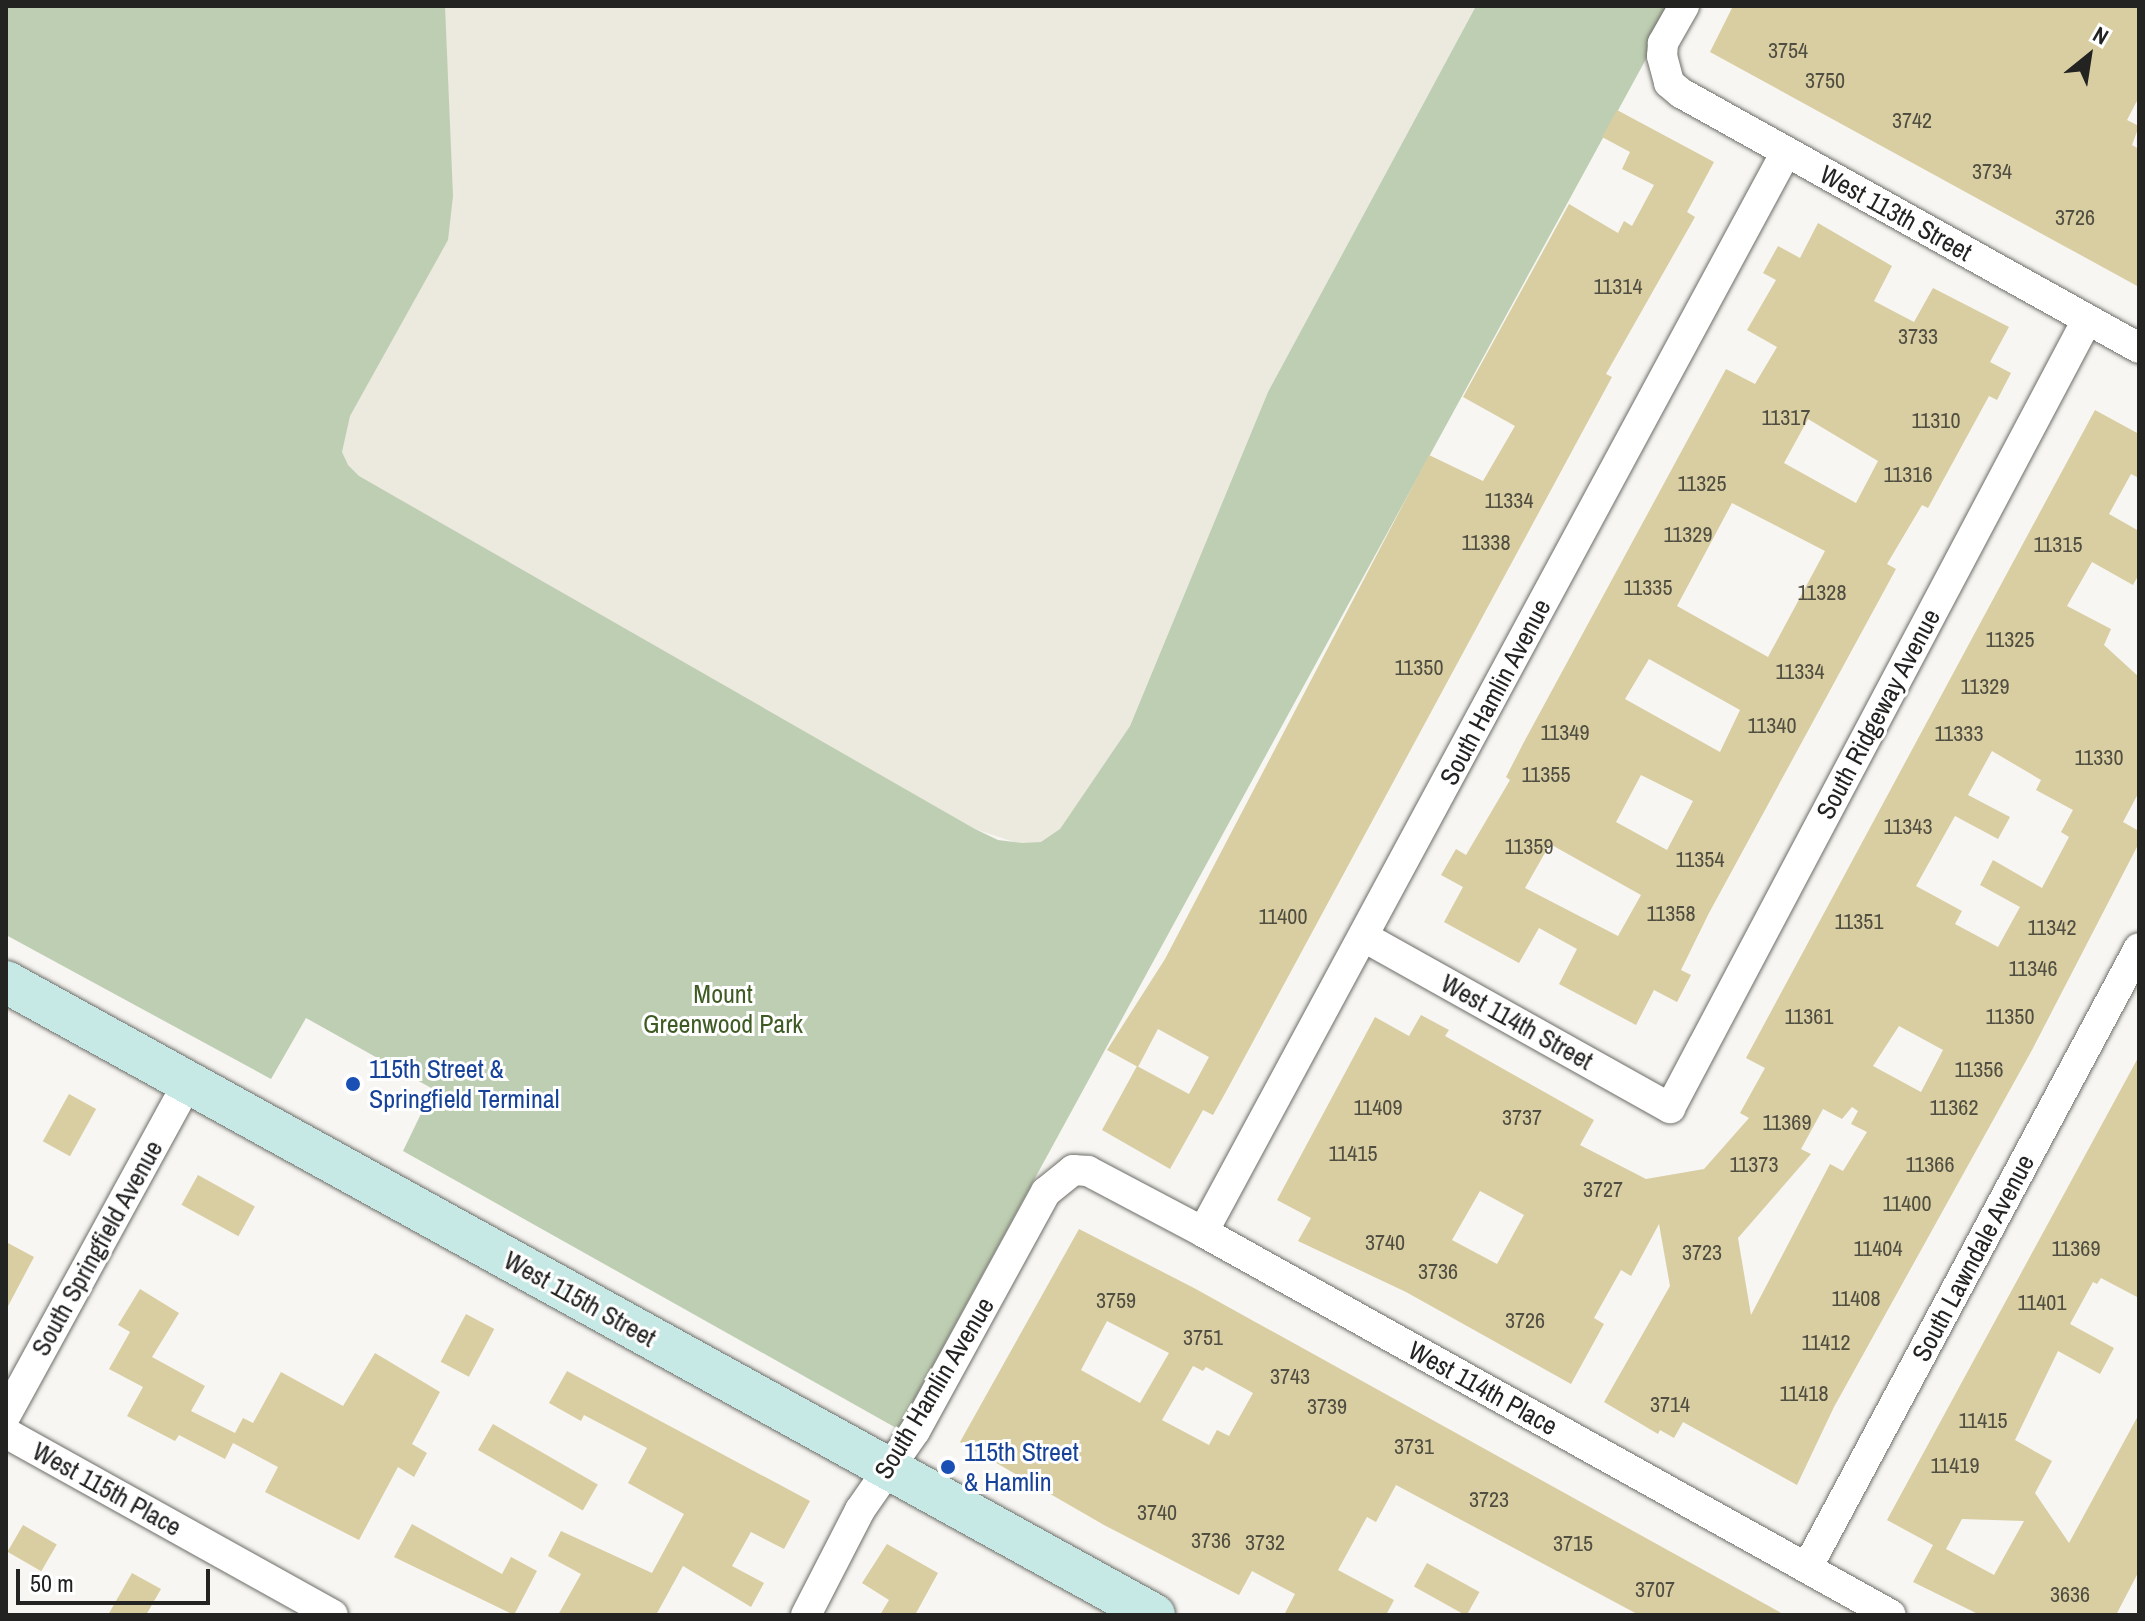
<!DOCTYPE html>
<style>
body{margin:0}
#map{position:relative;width:2145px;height:1621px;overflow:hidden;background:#f7f6f2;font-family:"Archivo Narrow",sans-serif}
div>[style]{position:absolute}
.built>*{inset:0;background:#ece9de}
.green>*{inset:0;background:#beceb2}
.building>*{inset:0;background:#d9cda2;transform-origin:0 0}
.roads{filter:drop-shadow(0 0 2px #6d6d69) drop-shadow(0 0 2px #6d6d69)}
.street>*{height:30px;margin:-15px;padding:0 15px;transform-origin:15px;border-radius:15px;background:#fff}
.secondary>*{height:42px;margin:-21px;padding:0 21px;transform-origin:21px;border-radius:21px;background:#c7e9e6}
.dots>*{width:22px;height:22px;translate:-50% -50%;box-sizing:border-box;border:4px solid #fff;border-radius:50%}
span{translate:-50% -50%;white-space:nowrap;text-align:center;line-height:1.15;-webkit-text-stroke:6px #fff;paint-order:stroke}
.number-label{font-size:22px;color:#504e41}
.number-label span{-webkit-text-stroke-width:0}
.street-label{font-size:26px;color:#232321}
.park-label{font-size:26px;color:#3f5b24}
.transit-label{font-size:26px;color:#164399}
.left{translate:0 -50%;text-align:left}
.frame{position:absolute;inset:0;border:8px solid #232321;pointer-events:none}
.north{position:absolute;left:2049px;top:16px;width:80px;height:80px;-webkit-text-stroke:6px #fff;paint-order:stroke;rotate:30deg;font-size:22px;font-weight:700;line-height:32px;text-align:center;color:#232321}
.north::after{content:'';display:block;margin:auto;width:28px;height:36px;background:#232321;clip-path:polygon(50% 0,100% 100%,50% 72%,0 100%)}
.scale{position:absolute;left:16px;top:1569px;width:194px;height:36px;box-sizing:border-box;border:4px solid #232321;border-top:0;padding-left:10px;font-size:24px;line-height:28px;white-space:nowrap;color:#232321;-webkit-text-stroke:6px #fff;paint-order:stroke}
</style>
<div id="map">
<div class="built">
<i style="clip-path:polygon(6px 6px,1476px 6px,1268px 392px,1130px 726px,1060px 829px,1035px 849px,975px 829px,358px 476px,6px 283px)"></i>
</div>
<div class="green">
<i style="clip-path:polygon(6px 6px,445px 6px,453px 196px,448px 240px,350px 416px,342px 452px,348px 465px,359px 476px,975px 829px,998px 840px,1022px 843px,1041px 842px,1060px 829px,1130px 726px,1268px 392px,1476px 6px,1675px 6px,898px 1429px,403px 1151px,433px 1089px,306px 1018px,271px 1079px,6px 935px)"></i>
</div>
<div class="building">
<i style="clip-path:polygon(1733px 6px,2139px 6px,2139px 97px,2127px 120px,2139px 126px,2132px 145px,2139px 149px,2139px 287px,1710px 52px)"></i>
<i style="clip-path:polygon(1617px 110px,1714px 162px,1687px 212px,1695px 217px,1606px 374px,1612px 377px,1228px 1088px,1213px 1115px,1203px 1110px,1170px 1169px,1102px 1130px,1137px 1066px,1189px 1094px,1209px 1057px,1158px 1029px,1138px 1067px,1107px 1050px,1165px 959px,1429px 455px,1483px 481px,1515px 426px,1463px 397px,1569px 204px,1618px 233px,1624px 221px,1632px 226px,1654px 185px,1622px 169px,1630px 152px,1602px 137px)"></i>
<i style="clip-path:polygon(evenodd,1818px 223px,1892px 266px,1874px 301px,1914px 322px,1933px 288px,2009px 327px,1990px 362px,2011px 373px,1997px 400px,1989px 396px,1928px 508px,1922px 505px,1887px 564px,1896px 569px,1709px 913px,1681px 970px,1691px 975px,1677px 1002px,1654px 990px,1636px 1025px,1559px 984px,1577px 949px,1539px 928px,1519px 963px,1444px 922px,1463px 887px,1441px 875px,1456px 849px,1466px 855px,1510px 780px,1506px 777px,1524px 742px,1726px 369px,1755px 384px,1777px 347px,1747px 330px,1776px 280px,1763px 273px,1778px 246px,1800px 258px,1818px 223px,1808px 419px,1878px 461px,1856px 503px,1784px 463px,1808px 419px,1818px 223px,1732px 503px,1825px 551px,1768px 657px,1677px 606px,1732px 503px,1818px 223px,1649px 659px,1740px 710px,1720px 752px,1625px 699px,1649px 659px,1818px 223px,1641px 775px,1693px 801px,1667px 850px,1616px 822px,1641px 775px,1818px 223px,1550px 844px,1641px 895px,1618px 936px,1525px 888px,1550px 844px)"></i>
<i style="clip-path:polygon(evenodd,2095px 410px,2139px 434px,2139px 478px,2131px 474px,2109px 514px,2139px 531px,2139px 574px,2133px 585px,2092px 562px,2067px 606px,2111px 629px,2104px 645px,2139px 677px,2139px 792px,2123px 822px,2139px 831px,2139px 843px,2032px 1050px,1834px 1407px,1797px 1485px,1683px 1422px,1674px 1438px,1660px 1430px,1658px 1434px,1604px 1402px,1670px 1286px,1659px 1224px,1631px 1276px,1621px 1270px,1594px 1318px,1604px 1324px,1571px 1384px,1406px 1292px,1298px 1241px,1311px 1218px,1277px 1200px,1375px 1017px,1409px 1036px,1421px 1015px,1449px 1030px,1445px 1036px,1594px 1120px,1580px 1145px,1646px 1179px,1704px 1169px,1749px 1118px,1740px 1113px,1765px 1068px,1746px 1058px,2095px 410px,1992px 751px,2041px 780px,2036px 790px,2073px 810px,2061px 832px,2069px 837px,2042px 888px,1993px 860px,1980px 885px,2020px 907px,1998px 947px,1955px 924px,1962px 911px,1916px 886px,1955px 816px,1998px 839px,2010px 817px,1968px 795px,1992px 751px,2095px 410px,1899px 1026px,1943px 1050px,1921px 1092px,1873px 1066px,1899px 1026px,2095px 410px,1852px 1107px,1858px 1111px,1851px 1124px,1867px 1132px,1843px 1171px,1830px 1164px,1751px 1315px,1738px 1238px,1811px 1154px,1801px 1149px,1823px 1109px,1842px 1119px,1852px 1107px,2095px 410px,1480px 1191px,1524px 1215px,1497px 1264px,1452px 1240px,1480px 1191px)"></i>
<i style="clip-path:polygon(evenodd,2139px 1056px,2139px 1298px,2101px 1278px,2097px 1284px,2093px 1282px,2070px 1324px,2114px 1348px,2100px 1374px,2058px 1351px,2015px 1440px,2052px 1461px,2035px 1493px,2069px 1543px,2139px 1414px,2139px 1571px,2116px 1615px,1980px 1615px,1913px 1582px,1933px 1545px,1887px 1520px,2139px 1056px,1962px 1519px,2024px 1521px,1994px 1575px,1946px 1549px,1962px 1519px)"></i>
<i style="left:69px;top:1094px;width:31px;height:54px;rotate:29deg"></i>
<i style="left:198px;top:1175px;width:65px;height:34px;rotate:29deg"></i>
<i style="clip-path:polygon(evenodd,1079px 1229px,1194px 1288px,1785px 1615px,1639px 1615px,1396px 1485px,1376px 1522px,1367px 1517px,1338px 1570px,1394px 1600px,1386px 1615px,1284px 1615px,1295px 1594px,1252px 1571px,1239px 1595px,1104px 1525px,960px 1442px,1079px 1229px,1107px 1321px,1169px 1353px,1140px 1403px,1081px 1370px,1107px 1321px,1079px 1229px,1193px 1366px,1203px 1371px,1206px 1367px,1253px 1393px,1229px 1436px,1217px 1430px,1209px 1445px,1162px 1420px,1193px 1366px)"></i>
<i style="clip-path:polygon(6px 1242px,34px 1257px,6px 1310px)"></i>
<i style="clip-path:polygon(140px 1289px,179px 1313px,152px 1357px,205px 1386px,191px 1411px,235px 1433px,243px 1418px,253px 1423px,281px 1372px,343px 1406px,375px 1353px,440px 1392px,412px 1444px,427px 1453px,414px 1477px,398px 1467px,359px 1540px,265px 1492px,278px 1467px,233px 1443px,225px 1459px,179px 1435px,175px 1441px,127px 1416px,143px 1387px,109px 1369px,130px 1332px,118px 1325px)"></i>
<i style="left:466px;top:1314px;width:32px;height:54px;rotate:28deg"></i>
<i style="clip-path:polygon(567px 1371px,810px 1501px,784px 1549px,751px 1532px,732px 1566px,764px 1583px,751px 1607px,683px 1566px,656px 1615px,558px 1615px,581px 1574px,548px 1556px,561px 1531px,652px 1573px,684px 1514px,628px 1483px,647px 1448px,584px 1415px,581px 1421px,549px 1403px)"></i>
<i style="left:493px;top:1424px;width:121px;height:30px;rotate:30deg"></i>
<i style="clip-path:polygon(412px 1524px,502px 1574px,511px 1557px,537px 1571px,514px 1615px,394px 1557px)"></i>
<i style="left:23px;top:1525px;width:39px;height:31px;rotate:30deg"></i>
<i style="clip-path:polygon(887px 1544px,938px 1573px,915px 1615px,880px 1615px,889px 1600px,862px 1583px)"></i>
<i style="left:1427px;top:1563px;width:60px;height:27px;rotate:29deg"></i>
<i style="clip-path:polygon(132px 1573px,161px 1589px,146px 1615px,108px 1615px)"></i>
</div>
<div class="roads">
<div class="street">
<i style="left:1684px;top:6px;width:43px;rotate:119.6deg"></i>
<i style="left:1663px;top:43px;width:13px;rotate:94deg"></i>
<i style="left:1662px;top:56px;width:28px;rotate:75deg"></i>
<i style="left:1669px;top:83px;width:16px;rotate:40deg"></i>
<i style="left:1681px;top:93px;width:524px;rotate:29.11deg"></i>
<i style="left:1364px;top:937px;width:351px;rotate:29.2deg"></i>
<i style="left:1670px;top:1108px;width:892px;rotate:-62.11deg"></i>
<i style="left:1203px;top:1232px;width:1227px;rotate:-61.64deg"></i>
<i style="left:6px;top:1415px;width:379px;rotate:-61.3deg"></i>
<i style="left:6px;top:1433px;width:374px;rotate:29.1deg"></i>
<i style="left:1807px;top:1568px;width:703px;rotate:-61.83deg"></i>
<i style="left:806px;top:1615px;width:118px;rotate:-62.8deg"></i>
<i style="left:860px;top:1510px;width:96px;rotate:-55.2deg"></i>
<i style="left:915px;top:1431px;width:273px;rotate:-61.3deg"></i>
<i style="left:1046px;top:1192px;width:35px;rotate:-39deg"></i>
<i style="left:1073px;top:1170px;width:15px;rotate:4deg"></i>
<i style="left:1088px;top:1171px;width:130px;rotate:27.9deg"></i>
<i style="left:1203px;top:1232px;width:787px;rotate:29.1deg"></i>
</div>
<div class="secondary">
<i style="left:6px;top:982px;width:1311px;rotate:28.87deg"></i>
</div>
</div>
<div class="dots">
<i style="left:353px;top:1084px;background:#1a4fb4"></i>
<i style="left:948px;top:1467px;background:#1a4fb4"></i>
</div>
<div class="number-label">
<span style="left:1788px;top:51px">3754</span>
<span style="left:1825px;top:81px">3750</span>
<span style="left:1912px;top:121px">3742</span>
<span style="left:1992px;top:172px">3734</span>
<span style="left:2075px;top:218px">3726</span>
<span style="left:1618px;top:287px">11314</span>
<span style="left:1918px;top:337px">3733</span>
<span style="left:1786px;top:418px">11317</span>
<span style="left:1936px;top:421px">11310</span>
<span style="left:1908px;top:475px">11316</span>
<span style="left:1702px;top:484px">11325</span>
<span style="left:1509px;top:501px">11334</span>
<span style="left:1688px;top:535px">11329</span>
<span style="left:1486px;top:543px">11338</span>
<span style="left:2058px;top:545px">11315</span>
<span style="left:1648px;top:588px">11335</span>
<span style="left:1822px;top:593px">11328</span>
<span style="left:2010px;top:640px">11325</span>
<span style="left:1419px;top:668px">11350</span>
<span style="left:1800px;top:672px">11334</span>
<span style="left:1985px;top:687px">11329</span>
<span style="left:1772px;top:726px">11340</span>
<span style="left:1565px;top:733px">11349</span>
<span style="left:1959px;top:734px">11333</span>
<span style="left:2099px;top:758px">11330</span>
<span style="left:1546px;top:775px">11355</span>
<span style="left:1908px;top:827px">11343</span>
<span style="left:1529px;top:847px">11359</span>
<span style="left:1700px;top:860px">11354</span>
<span style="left:1671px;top:914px">11358</span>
<span style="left:1283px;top:917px">11400</span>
<span style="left:1859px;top:922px">11351</span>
<span style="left:2052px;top:928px">11342</span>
<span style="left:2033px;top:969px">11346</span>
<span style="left:1809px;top:1017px">11361</span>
<span style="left:2010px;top:1017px">11350</span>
<span style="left:1979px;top:1070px">11356</span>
<span style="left:1378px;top:1108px">11409</span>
<span style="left:1954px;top:1108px">11362</span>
<span style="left:1522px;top:1118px">3737</span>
<span style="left:1787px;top:1123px">11369</span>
<span style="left:1353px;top:1154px">11415</span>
<span style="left:1754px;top:1165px">11373</span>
<span style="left:1930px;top:1165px">11366</span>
<span style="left:1603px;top:1190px">3727</span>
<span style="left:1907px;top:1204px">11400</span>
<span style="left:1385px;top:1243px">3740</span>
<span style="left:1878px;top:1249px">11404</span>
<span style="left:2076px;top:1249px">11369</span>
<span style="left:1702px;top:1253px">3723</span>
<span style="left:1438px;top:1272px">3736</span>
<span style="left:1856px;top:1299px">11408</span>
<span style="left:1116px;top:1301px">3759</span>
<span style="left:2042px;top:1303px">11401</span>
<span style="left:1525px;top:1321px">3726</span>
<span style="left:1203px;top:1338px">3751</span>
<span style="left:1826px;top:1343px">11412</span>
<span style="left:1290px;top:1377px">3743</span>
<span style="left:1804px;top:1394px">11418</span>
<span style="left:1670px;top:1405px">3714</span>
<span style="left:1327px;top:1407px">3739</span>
<span style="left:1983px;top:1421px">11415</span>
<span style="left:1414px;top:1447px">3731</span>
<span style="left:1955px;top:1466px">11419</span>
<span style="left:1489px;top:1500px">3723</span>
<span style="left:1157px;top:1513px">3740</span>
<span style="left:1211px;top:1541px">3736</span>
<span style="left:1265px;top:1543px">3732</span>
<span style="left:1573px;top:1544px">3715</span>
<span style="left:1655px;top:1590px">3707</span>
<span style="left:2070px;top:1595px">3636</span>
</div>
<div class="street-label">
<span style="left:1896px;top:213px;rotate:29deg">West 113th Street</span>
<span style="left:1495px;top:692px;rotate:-62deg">South Hamlin Avenue</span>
<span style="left:1878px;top:714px;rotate:-62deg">South Ridgeway Avenue</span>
<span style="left:1517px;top:1022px;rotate:29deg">West 114th Street</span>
<span style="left:97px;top:1248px;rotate:-61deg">South Springfield Avenue</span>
<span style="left:1973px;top:1258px;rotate:-62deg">South Lawndale Avenue</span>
<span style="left:580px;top:1299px;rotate:29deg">West 115th Street</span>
<span style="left:934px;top:1388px;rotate:-59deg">South Hamlin Avenue</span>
<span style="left:1483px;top:1388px;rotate:29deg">West 114th Place</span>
<span style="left:107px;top:1489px;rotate:29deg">West 115th Place</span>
</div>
<div class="park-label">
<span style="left:723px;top:1009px">Mount<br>Greenwood Park</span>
</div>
<div class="transit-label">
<span class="left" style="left:369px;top:1084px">115th Street &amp;<br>Springfield Terminal</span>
<span class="left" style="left:964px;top:1467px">115th Street<br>&amp; Hamlin</span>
</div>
<div class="frame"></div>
<div class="north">N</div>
<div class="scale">50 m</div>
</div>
